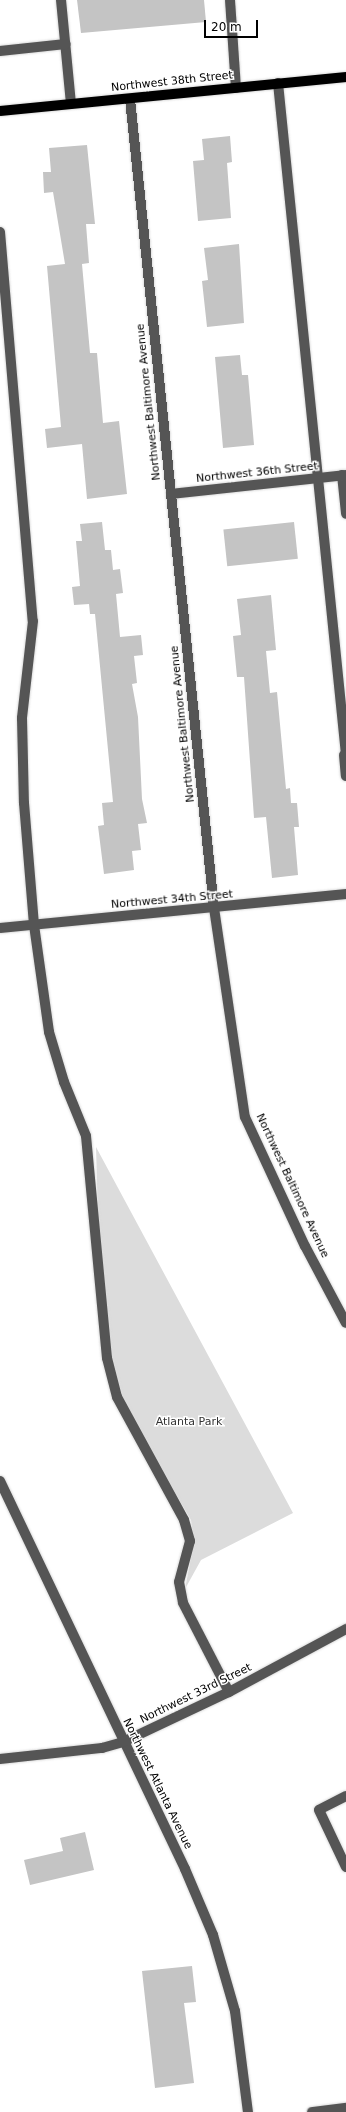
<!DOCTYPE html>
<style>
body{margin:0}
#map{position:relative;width:346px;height:2112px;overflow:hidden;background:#fff;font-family:"DejaVu Sans",sans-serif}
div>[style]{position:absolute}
.green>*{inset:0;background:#dcdcdc}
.building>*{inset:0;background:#c4c4c4;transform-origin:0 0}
.roads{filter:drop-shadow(0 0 1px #dbdbdb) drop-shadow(0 0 1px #dbdbdb)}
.minor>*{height:10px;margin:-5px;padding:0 5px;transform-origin:5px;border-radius:5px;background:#555}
.major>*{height:10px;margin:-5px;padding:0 5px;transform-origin:5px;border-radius:5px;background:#000}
span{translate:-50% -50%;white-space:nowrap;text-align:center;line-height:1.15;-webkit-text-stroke:3px #fff;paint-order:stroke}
.street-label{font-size:11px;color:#000}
.park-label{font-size:11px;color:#333}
.scale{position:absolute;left:204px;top:20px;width:54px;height:18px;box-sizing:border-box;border:2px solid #000;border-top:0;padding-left:5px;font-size:12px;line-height:14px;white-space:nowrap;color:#000;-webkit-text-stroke:3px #fff;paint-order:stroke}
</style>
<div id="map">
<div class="green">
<i style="clip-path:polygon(96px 1147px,293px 1513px,201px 1560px,185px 1589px,194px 1542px,191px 1520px,119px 1397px,109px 1359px,98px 1221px)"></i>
</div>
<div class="building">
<i style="clip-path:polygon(77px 0,204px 0,206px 22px,81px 33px)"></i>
<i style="clip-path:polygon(230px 136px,232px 162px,227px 163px,231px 218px,198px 221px,193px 161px,204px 160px,202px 139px)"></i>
<i style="clip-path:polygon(87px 145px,95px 224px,86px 224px,89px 263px,82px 264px,90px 353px,97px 353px,103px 423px,119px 421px,127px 494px,87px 499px,82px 444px,47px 448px,45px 429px,61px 427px,47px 266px,65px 264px,53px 192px,44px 193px,43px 172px,51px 172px,49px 148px)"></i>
<i style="clip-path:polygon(239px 244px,244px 323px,207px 327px,202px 281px,208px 280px,204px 248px)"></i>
<i style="clip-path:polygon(240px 355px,242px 375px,248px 375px,254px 445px,223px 448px,215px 357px)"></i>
<i style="clip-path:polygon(102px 522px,105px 550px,111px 550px,113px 570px,120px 569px,123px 593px,116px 594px,120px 637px,141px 635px,143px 655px,134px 656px,137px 683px,132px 684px,138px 717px,142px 799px,147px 823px,138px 824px,141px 850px,132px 851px,134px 870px,104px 874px,98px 826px,104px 825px,102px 803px,113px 802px,95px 614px,90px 614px,89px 604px,74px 605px,72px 587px,80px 586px,76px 541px,82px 541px,80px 524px)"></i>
<i style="left:294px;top:522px;width:37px;height:71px;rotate:84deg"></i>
<i style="clip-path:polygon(271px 595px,276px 650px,266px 651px,270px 693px,277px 692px,286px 789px,290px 788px,291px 803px,297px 803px,299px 827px,294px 827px,298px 875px,272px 878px,266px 817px,254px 818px,244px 677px,237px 677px,233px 636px,241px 635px,237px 599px)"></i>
<i style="clip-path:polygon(85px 1832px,94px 1870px,30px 1885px,24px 1860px,63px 1851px,60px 1838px)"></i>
<i style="clip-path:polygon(192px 1966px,196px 2002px,184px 2003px,194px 2083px,155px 2088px,142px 1971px)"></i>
</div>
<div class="roads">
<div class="minor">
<i style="left:61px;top:0;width:104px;rotate:84.5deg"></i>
<i style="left:230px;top:0;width:88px;rotate:86.1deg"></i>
<i style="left:0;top:51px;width:66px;rotate:-6.1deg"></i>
<i style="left:278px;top:83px;width:675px;rotate:84.22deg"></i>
<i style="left:130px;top:99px;width:813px;rotate:84.07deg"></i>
<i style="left:214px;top:908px;width:211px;rotate:81.6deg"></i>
<i style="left:245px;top:1117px;width:142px;rotate:65.1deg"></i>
<i style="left:305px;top:1246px;width:87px;rotate:62deg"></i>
<i style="left:0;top:232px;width:390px;rotate:85.2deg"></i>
<i style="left:33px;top:621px;width:98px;rotate:96.5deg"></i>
<i style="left:22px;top:718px;width:85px;rotate:88.7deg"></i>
<i style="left:24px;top:803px;width:122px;rotate:85.3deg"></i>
<i style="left:34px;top:925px;width:108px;rotate:82deg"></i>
<i style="left:49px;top:1032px;width:52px;rotate:73.3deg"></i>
<i style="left:64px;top:1082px;width:58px;rotate:67.8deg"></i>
<i style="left:86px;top:1136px;width:223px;rotate:84.6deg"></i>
<i style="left:107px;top:1358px;width:40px;rotate:75.6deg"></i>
<i style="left:117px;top:1397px;width:140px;rotate:61.4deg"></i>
<i style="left:184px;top:1520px;width:22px;rotate:74deg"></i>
<i style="left:190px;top:1541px;width:42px;rotate:105deg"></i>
<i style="left:179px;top:1582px;width:21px;rotate:79deg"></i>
<i style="left:183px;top:1603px;width:100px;rotate:62.7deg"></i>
<i style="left:342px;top:475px;width:39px;rotate:84deg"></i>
<i style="left:171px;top:494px;width:176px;rotate:-6.2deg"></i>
<i style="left:344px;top:755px;width:21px;rotate:85deg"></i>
<i style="left:0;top:928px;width:348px;rotate:-5.6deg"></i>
<i style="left:0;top:1481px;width:430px;rotate:64.5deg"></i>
<i style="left:185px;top:1869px;width:72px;rotate:67deg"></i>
<i style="left:213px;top:1935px;width:79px;rotate:73.9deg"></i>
<i style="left:235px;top:2011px;width:102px;rotate:82.7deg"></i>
<i style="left:0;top:1759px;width:103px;rotate:-6.2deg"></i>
<i style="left:102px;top:1748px;width:22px;rotate:-16deg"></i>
<i style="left:123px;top:1742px;width:117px;rotate:-25.3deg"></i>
<i style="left:229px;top:1692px;width:133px;rotate:-28.3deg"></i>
<i style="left:346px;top:1796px;width:30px;rotate:153deg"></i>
<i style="left:319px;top:1810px;width:63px;rotate:64.7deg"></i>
<i style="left:312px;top:2112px;width:34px;rotate:-7deg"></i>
</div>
<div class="major">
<i style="left:0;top:111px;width:348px;rotate:-5.6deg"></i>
</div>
</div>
<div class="street-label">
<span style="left:172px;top:82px;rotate:-6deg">Northwest 38th Street</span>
<span style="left:149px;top:402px;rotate:-96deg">Northwest Baltimore Avenue</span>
<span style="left:257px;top:473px;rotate:-6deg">Northwest 36th Street</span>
<span style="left:183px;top:724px;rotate:-96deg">Northwest Baltimore Avenue</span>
<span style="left:172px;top:900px;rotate:-5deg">Northwest 34th Street</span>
<span style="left:292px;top:1186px;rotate:65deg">Northwest Baltimore Avenue</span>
<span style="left:196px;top:1694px;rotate:-26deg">Northwest 33rd Street</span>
<span style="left:157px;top:1784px;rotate:64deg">Northwest Atlanta Avenue</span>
</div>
<div class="park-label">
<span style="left:189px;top:1422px">Atlanta Park</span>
</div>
<div class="scale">20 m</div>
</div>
